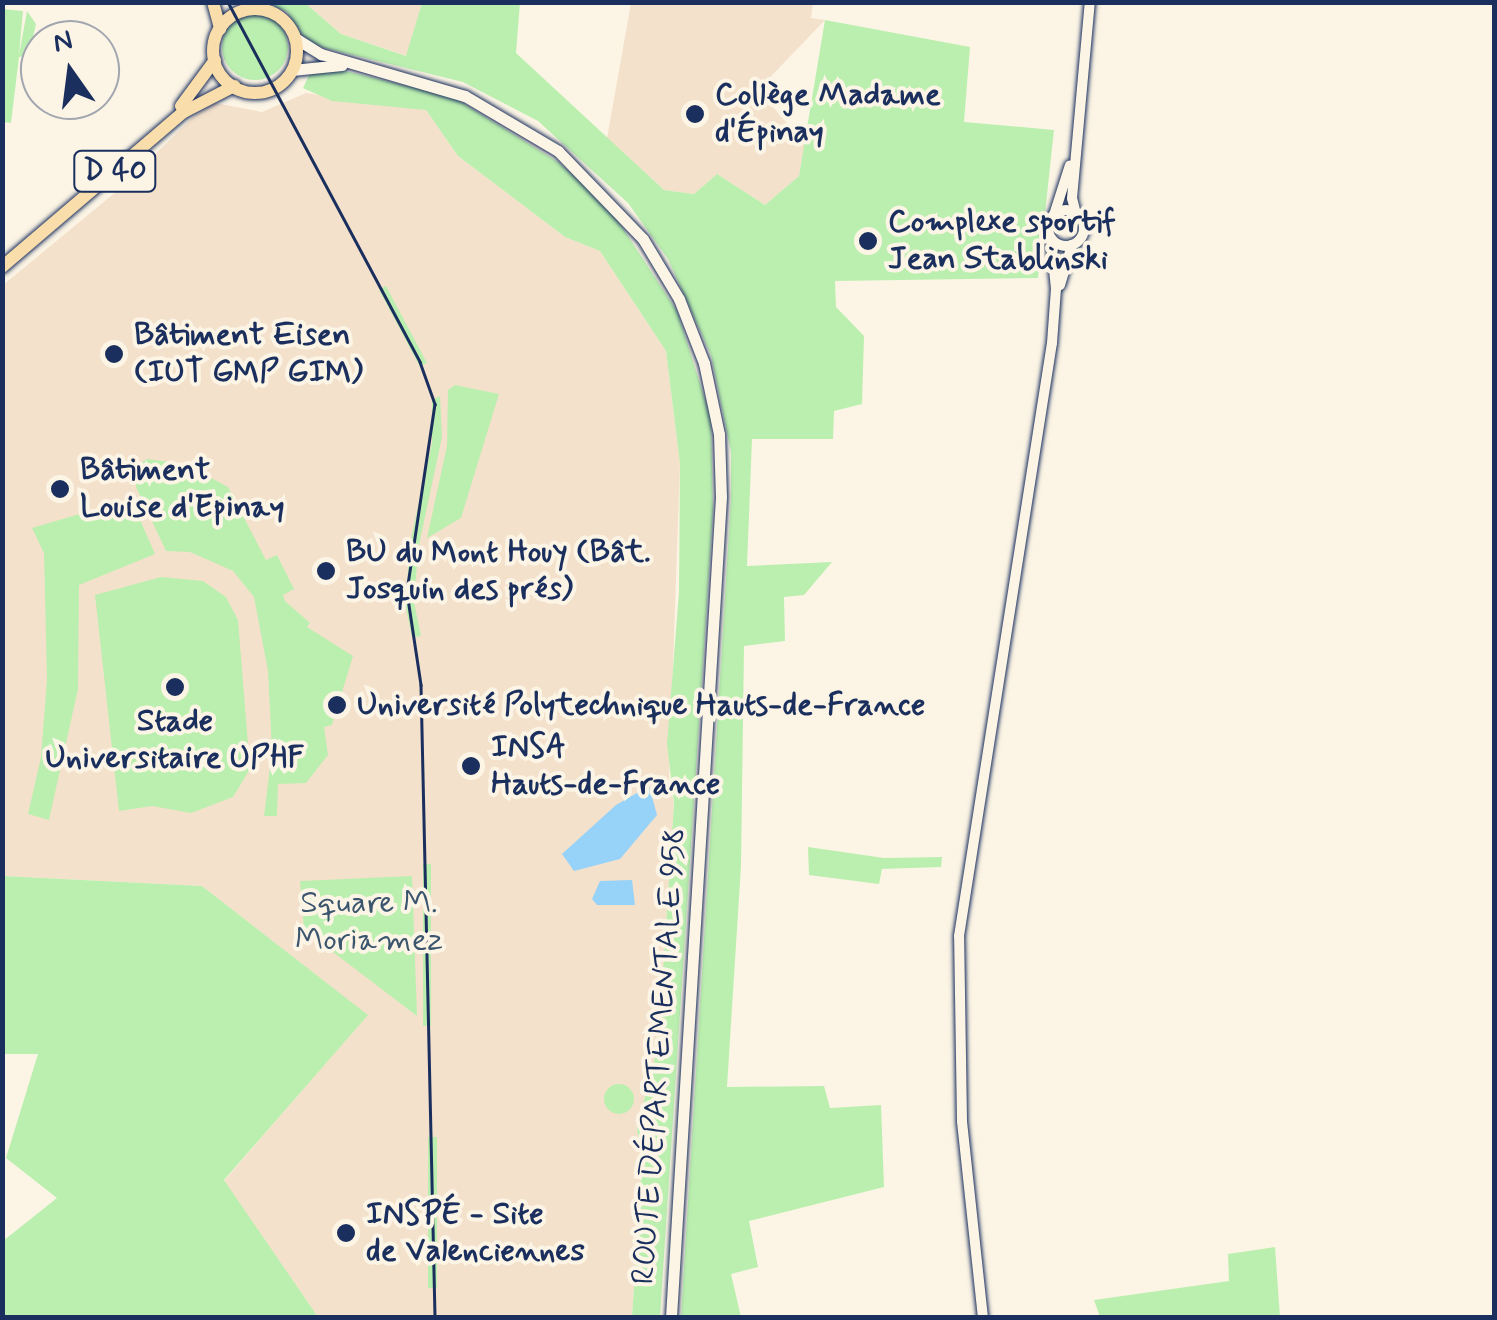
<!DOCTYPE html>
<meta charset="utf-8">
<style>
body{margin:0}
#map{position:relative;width:1497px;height:1320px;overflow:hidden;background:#fcf5e5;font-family:Mynerve,sans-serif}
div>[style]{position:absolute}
.built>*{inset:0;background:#f4e1cc}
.green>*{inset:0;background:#bbefaf;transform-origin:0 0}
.round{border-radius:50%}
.water>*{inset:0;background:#97d2f8}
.roads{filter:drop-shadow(0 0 2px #1b2f5e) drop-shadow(0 0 2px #1b2f5e)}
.tertiary>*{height:10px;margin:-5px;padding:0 5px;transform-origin:5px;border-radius:5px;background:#fcf5e5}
.tertiary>.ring{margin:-5px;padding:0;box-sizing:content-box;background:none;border:10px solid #fcf5e5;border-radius:50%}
.secondary>*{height:11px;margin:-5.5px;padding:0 5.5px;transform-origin:5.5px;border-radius:5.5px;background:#fcf5e5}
.primary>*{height:12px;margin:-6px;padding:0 6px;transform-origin:6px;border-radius:6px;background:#f9deab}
.primary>.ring{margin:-6px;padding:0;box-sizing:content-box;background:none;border:12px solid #f9deab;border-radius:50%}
.tram>*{height:2.5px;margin:-1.25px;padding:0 1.25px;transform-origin:1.25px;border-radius:1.25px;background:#1b2f5e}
.dots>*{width:28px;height:28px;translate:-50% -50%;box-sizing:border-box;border:5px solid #fcf5e5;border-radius:50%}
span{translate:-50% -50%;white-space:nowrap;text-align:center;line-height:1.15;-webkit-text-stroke:8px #fcf5e5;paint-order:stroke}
.shield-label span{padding:2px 8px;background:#fcf5e5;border:2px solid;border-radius:8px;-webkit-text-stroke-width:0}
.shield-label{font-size:30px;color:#1b2f5e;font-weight:700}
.poi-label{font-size:32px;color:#1b2f5e;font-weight:700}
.left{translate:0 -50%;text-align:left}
.park-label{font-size:32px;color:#3b556e}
.street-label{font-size:32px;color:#1b2f5e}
.frame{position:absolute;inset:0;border:5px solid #1b2f5e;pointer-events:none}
.north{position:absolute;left:20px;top:20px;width:100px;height:100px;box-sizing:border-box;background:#fcf5e5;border:2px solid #a2a6af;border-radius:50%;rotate:346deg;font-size:28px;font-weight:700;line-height:40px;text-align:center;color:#1b2f5e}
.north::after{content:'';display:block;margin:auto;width:35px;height:45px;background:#1b2f5e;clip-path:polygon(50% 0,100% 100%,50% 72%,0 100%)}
</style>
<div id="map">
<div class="built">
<i style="clip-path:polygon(305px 3px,422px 3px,407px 56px,341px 34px)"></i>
<i style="clip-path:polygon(631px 3px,813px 3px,811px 18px,825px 20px,758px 90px,805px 144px,799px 176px,765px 205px,717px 174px,694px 194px,664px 190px,607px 138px)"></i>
<i style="clip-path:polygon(306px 93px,426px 110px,458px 156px,565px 237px,600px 251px,666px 351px,680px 464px,669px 782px,674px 803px,658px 1046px,637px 1128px,642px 1162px,632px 1317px,318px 1317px,224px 1181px,367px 1015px,202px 886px,3px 876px,3px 285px,123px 186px,193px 117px,215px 103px,262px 112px)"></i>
</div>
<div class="green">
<i style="clip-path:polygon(268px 3px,305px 3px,341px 34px,406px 56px,422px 3px,520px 3px,516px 53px,664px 190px,694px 194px,717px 174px,765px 205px,799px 176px,825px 20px,970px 47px,964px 122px,1054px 130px,1038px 278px,835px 281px,836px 307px,864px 336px,862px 404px,834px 411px,833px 439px,752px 439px,747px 566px,832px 562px,804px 595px,784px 597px,785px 641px,744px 646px,741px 866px,727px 1087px,824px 1086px,830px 1108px,881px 1105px,884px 1187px,749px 1221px,758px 1267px,731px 1274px,741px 1317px,681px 1317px,731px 499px,731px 452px,711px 355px,668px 259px,628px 203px,538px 121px,463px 82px,308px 44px,287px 12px)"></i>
<i style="clip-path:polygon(2px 9px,23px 11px,19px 55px,27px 11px,36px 24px,29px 55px,19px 57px,11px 123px,3px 122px)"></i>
<i class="round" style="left:222px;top:14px;width:66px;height:66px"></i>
<i style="clip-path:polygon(341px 70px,453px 97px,558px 162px,609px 207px,677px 311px,711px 418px,713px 511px,660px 1317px,632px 1317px,642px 1162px,637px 1128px,658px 1046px,674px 803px,667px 744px,679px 592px,680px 464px,666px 351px,600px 251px,565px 237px,458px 156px,426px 110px,332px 101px,303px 88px,311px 71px)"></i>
<i style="left:386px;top:286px;width:87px;height:8px;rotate:62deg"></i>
<i style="clip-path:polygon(455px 385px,499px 394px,461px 518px,427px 538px,447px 446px,448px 390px)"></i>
<i style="clip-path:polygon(440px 396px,442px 437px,419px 545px,410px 543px,432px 443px,432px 400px)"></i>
<i style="clip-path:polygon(147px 459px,185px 464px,228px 487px,266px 560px,277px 555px,294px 589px,283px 595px,285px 601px,310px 623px,307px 627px,353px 656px,332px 725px,324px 727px,328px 755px,306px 783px,278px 784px,277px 816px,264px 816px,272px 751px,268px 671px,254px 597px,233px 571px,190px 552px,166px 551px,136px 487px,138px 465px)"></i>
<i style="clip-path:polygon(131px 499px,155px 554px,79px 585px,78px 689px,49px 820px,28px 814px,41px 757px,47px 679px,44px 553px,32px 528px)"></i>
<i style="clip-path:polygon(409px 549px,418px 552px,414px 602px,421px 636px,412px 637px,406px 609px)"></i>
<i style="clip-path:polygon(161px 577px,203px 581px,226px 597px,238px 620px,250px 769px,233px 797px,191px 813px,152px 806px,119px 811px,95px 595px)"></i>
<i style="clip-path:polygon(808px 847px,884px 858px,942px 857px,941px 867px,882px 869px,879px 884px,809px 875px)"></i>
<i style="left:423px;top:864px;width:8px;height:162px"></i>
<i style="clip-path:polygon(3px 876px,202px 886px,368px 1015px,224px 1180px,318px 1317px,3px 1317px,3px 1241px,57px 1198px,6px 1158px,38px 1054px,3px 1054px)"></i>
<i style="clip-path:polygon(412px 876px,417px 1016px,304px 930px,300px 881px)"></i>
<i class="round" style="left:604px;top:1084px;width:30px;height:30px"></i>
<i style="left:428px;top:1137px;width:9px;height:151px"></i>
<i style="clip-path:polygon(1275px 1247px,1280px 1317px,1100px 1317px,1094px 1300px,1229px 1281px,1228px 1254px)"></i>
</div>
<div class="water">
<i style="clip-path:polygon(649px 786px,657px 815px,620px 859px,574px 871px,562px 854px,616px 805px)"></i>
<i style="clip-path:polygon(632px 880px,635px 905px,597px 905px,592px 899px,600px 881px)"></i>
</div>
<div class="roads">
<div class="tertiary">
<i class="ring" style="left:1048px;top:210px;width:26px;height:26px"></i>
<i style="left:1076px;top:214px;width:16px;rotate:-104deg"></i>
<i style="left:1072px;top:198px;width:197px;rotate:-84.8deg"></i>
<i style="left:1054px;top:215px;width:52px;rotate:-72.3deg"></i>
<i style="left:1060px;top:285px;width:42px;rotate:-73.3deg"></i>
<i style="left:983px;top:1318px;width:198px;rotate:-96.1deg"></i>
<i style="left:962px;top:1121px;width:185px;rotate:-90.9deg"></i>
<i style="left:959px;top:936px;width:600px;rotate:-81.09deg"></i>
<i style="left:1052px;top:343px;width:54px;rotate:-85.8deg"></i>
<i style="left:1056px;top:289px;width:50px;rotate:-95.7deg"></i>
</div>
<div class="secondary">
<i style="left:295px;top:38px;width:31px;rotate:32deg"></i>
<i style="left:321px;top:54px;width:150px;rotate:16.3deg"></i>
<i style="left:465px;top:96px;width:108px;rotate:30.6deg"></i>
<i style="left:558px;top:151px;width:122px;rotate:46deg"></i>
<i style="left:643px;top:239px;width:70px;rotate:59deg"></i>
<i style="left:679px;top:299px;width:69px;rotate:68.7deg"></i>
<i style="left:704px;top:363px;width:73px;rotate:78.1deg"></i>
<i style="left:719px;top:434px;width:63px;rotate:88.2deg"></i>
<i style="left:721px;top:497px;width:823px;rotate:93.49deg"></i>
<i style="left:292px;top:70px;width:50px;rotate:-5.7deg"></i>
</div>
<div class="primary">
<i style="left:213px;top:2px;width:28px;rotate:75deg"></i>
<i class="ring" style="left:213px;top:9px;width:72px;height:72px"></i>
<i style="left:181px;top:106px;width:57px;rotate:-53.5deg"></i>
<i style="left:2px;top:267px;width:237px;rotate:-40.5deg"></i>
<i style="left:182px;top:113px;width:59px;rotate:-27.4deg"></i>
</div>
</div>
<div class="tram">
<i style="left:228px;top:2px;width:408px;rotate:61.9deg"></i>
<i style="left:420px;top:362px;width:45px;rotate:70.3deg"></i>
<i style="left:435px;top:404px;width:190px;rotate:98.5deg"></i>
<i style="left:407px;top:592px;width:94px;rotate:81.4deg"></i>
<i style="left:421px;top:685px;width:633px;rotate:88.73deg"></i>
</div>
<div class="dots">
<i style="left:695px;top:114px;background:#1b2f5e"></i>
<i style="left:868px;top:241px;background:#1b2f5e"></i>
<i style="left:114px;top:354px;background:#1b2f5e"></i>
<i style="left:60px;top:489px;background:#1b2f5e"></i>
<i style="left:326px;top:571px;background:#1b2f5e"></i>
<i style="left:175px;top:687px;background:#1b2f5e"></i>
<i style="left:337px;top:705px;background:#1b2f5e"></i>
<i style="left:471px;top:766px;background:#1b2f5e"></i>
<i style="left:346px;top:1233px;background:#1b2f5e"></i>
</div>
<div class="shield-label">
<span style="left:115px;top:171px">D 40</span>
</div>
<div class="poi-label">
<span class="left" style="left:715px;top:114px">Collège Madame<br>d'Épinay</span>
<span class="left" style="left:888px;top:241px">Complexe sportif<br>Jean Stablinski</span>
<span class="left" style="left:134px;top:354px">Bâtiment Eisen<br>(IUT GMP GIM)</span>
<span class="left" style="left:80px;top:489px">Bâtiment<br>Louise d'Epinay</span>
<span class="left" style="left:346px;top:571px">BU du Mont Houy (Bât.<br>Josquin des prés)</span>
<span class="left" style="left:357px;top:705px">Université Polytechnique Hauts-de-France</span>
<span style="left:175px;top:740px">Stade<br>Universitaire UPHF</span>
<span class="left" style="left:491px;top:766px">INSA<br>Hauts-de-France</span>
<span class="left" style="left:366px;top:1233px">INSPÉ - Site<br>de Valenciennes</span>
</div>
<div class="park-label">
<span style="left:369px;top:922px">Square M.<br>Moriamez</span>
</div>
<div class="street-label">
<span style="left:660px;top:1056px;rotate:-86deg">ROUTE DÉPARTEMENTALE 958</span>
</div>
<div class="frame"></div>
<div class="north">N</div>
</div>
